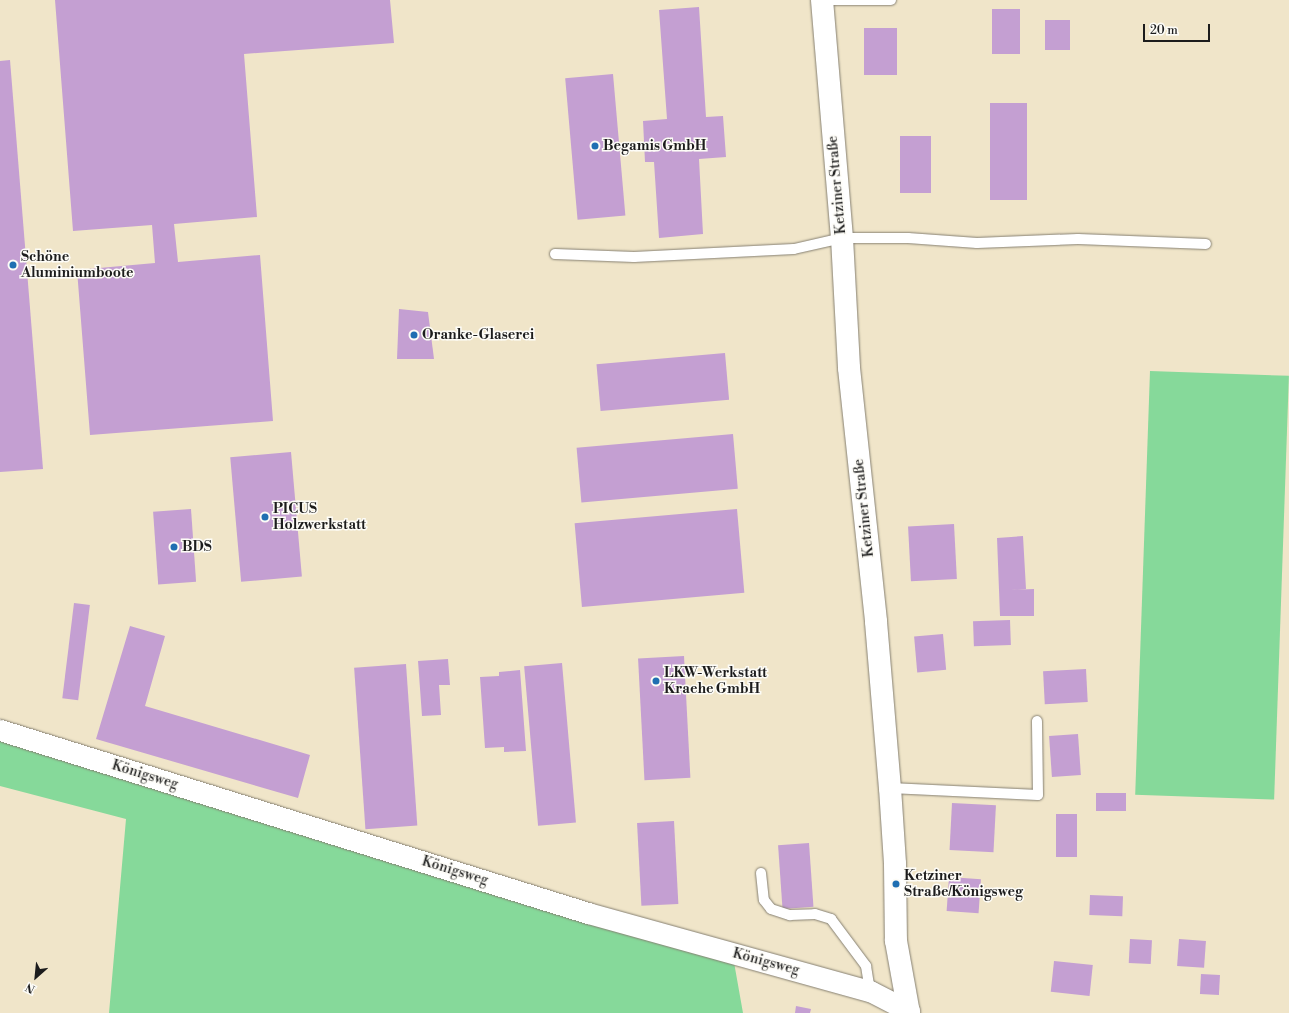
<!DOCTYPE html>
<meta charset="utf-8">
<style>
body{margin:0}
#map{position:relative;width:1289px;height:1013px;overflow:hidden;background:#f0e5c9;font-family:"Libre Bodoni",serif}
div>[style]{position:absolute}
.green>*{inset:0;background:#86d99a;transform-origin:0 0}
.building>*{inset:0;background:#c49fd2;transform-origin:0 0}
.roads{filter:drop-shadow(0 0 1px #868072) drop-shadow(0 0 1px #868072)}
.service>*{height:10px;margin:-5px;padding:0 5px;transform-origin:5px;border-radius:5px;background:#fff}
.minor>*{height:21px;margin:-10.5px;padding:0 10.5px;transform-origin:10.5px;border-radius:10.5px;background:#fff}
.tertiary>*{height:22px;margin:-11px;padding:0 11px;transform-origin:11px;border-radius:11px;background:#fff}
.dots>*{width:11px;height:11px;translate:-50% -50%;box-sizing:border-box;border:2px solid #fdfcf7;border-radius:50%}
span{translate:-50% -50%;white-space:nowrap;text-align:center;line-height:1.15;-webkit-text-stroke:3px #fdfcf7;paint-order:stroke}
.poi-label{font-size:14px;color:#1c1c1c;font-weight:700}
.left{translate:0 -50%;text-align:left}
.street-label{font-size:14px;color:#1c1c1c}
.north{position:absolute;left:16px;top:957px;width:40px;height:40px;-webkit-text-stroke:3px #fdfcf7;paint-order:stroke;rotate:207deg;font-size:11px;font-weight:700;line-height:16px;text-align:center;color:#1c1c1c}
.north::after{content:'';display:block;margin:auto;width:14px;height:18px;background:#1c1c1c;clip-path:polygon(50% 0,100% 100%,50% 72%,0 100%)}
.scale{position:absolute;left:1143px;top:24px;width:67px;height:18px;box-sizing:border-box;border:2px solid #1c1c1c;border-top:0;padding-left:5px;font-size:12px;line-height:14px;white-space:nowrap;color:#1c1c1c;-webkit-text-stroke:3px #fdfcf7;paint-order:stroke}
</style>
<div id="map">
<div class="green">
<i style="left:1150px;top:371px;width:139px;height:424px;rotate:2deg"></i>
<i style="clip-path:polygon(0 724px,732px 951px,743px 1013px,109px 1013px,126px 819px,0 786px)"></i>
</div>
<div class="building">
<i style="clip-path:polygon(55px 0,390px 0,394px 43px,244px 54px,257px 217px,174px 224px,178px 262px,260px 255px,273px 421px,90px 435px,77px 270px,155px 263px,152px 225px,73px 231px)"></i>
<i style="clip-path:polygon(699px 7px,706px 117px,723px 116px,726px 157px,699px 159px,703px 234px,659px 238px,654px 162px,645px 162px,643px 121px,667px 119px,659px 10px)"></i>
<i style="left:992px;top:9px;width:28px;height:45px"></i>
<i style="left:1045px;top:20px;width:25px;height:30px"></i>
<i style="left:864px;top:28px;width:33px;height:47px"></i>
<i style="clip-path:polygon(10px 60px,43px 469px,0 472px,0 61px)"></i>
<i style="left:613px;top:74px;width:142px;height:48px;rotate:85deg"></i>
<i style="left:990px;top:103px;width:37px;height:97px"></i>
<i style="left:931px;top:136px;width:57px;height:31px;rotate:90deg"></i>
<i style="clip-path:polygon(399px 309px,428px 312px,434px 359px,397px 359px)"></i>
<i style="left:725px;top:353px;width:47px;height:129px;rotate:85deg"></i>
<i style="left:733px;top:434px;width:55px;height:157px;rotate:85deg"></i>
<i style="left:291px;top:452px;width:125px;height:61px;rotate:85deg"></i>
<i style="left:191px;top:509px;width:73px;height:38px;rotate:86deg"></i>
<i style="left:737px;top:509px;width:84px;height:163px;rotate:85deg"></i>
<i style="left:954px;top:524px;width:55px;height:46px;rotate:87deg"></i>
<i style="clip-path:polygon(1023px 536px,1026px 589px,1011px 590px,1034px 589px,1034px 616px,1000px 616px,997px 538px)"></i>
<i style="left:74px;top:603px;width:16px;height:96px;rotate:7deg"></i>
<i style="left:1010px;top:620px;width:25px;height:37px;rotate:88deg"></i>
<i style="clip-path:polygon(130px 626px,165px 636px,145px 706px,310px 755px,298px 798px,96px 739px)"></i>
<i style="left:943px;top:634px;width:36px;height:29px;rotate:85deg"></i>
<i style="left:684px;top:656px;width:122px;height:46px;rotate:87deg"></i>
<i style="clip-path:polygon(448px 659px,450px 685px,439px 685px,441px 715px,422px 716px,418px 661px)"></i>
<i style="left:562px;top:663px;width:160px;height:38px;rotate:85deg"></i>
<i style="left:406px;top:664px;width:162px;height:52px;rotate:86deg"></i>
<i style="left:1086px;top:669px;width:33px;height:43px;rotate:87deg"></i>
<i style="clip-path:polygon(520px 670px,526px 751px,504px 752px,504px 747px,485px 748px,480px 677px,499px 676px,499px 672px)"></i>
<i style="left:1078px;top:734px;width:41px;height:29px;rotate:86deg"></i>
<i style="left:1096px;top:793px;width:30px;height:18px"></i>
<i style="left:952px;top:803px;width:44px;height:47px;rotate:3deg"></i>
<i style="left:1056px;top:814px;width:21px;height:43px"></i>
<i style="left:674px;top:821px;width:83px;height:37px;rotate:87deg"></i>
<i style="left:809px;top:843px;width:64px;height:31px;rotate:86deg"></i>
<i style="left:949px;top:877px;width:32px;height:34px;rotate:4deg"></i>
<i style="left:1090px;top:895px;width:33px;height:20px;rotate:2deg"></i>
<i style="left:1130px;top:939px;width:22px;height:24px;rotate:3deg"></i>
<i style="left:1179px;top:939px;width:27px;height:27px;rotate:4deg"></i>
<i style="left:1054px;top:961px;width:39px;height:31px;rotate:6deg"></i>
<i style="left:1201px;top:974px;width:19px;height:20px;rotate:3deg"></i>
<i style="clip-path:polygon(796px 1006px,811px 1009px,810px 1013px,795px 1013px)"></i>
</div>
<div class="roads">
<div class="service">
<i style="left:822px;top:0;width:69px"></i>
<i style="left:555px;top:254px;width:79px;rotate:2.2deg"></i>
<i style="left:634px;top:257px;width:160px;rotate:-2.9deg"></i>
<i style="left:794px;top:249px;width:49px;rotate:-12.9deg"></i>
<i style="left:842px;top:238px;width:66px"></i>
<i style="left:908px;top:238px;width:69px;rotate:4.1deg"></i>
<i style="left:977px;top:243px;width:101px;rotate:-2.3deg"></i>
<i style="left:1078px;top:239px;width:128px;rotate:2.2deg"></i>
<i style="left:890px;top:788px;width:148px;rotate:2.7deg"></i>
<i style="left:1038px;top:795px;width:74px;rotate:-90.8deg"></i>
<i style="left:761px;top:873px;width:27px;rotate:84deg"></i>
<i style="left:764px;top:900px;width:11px;rotate:52deg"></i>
<i style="left:771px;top:909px;width:20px;rotate:18deg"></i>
<i style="left:790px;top:915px;width:25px;rotate:-2deg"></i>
<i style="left:815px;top:914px;width:17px;rotate:17deg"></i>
<i style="left:831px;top:919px;width:59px;rotate:53.3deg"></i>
<i style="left:866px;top:966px;width:25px;rotate:81deg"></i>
</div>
<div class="minor">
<i style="left:0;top:730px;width:616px;rotate:17.29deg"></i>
<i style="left:588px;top:913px;width:293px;rotate:15.5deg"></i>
<i style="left:870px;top:991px;width:44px;rotate:27.1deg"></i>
</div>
<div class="tertiary">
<i style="left:822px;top:0;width:239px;rotate:85.2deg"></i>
<i style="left:842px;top:238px;width:130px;rotate:86.9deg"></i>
<i style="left:849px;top:368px;width:255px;rotate:83.9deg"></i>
<i style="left:876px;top:622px;width:167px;rotate:85.2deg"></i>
<i style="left:890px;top:788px;width:76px;rotate:86.2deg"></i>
<i style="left:895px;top:864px;width:77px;rotate:89.3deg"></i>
<i style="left:896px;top:941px;width:73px;rotate:79.8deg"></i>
</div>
</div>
<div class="dots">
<i style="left:595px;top:146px;background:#1f6fb2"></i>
<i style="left:13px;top:265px;background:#1f6fb2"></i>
<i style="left:414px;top:335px;background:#1f6fb2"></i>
<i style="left:265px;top:517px;background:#1f6fb2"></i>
<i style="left:174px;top:547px;background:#1f6fb2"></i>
<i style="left:656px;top:681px;background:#1f6fb2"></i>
<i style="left:896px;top:884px;background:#1f6fb2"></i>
</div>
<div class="poi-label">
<span class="left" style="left:603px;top:146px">Begamis GmbH</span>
<span class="left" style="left:21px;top:265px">Schöne<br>Aluminiumboote</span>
<span class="left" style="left:422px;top:335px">Oranke-Glaserei</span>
<span class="left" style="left:273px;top:517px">PICUS<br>Holzwerkstatt</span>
<span class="left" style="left:182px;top:547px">BDS</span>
<span class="left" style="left:664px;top:681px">LKW-Werkstatt<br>Kraehe GmbH</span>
<span class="left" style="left:904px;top:884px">Ketziner<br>Straße/Königsweg</span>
</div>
<div class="street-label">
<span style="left:837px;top:185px;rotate:-95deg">Ketziner Straße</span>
<span style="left:864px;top:508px;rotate:-96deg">Ketziner Straße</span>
<span style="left:145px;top:775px;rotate:17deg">Königsweg</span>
<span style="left:455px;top:871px;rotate:17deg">Königsweg</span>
<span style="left:766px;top:962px;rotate:15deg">Königsweg</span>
</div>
<div class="north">N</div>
<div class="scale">20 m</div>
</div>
